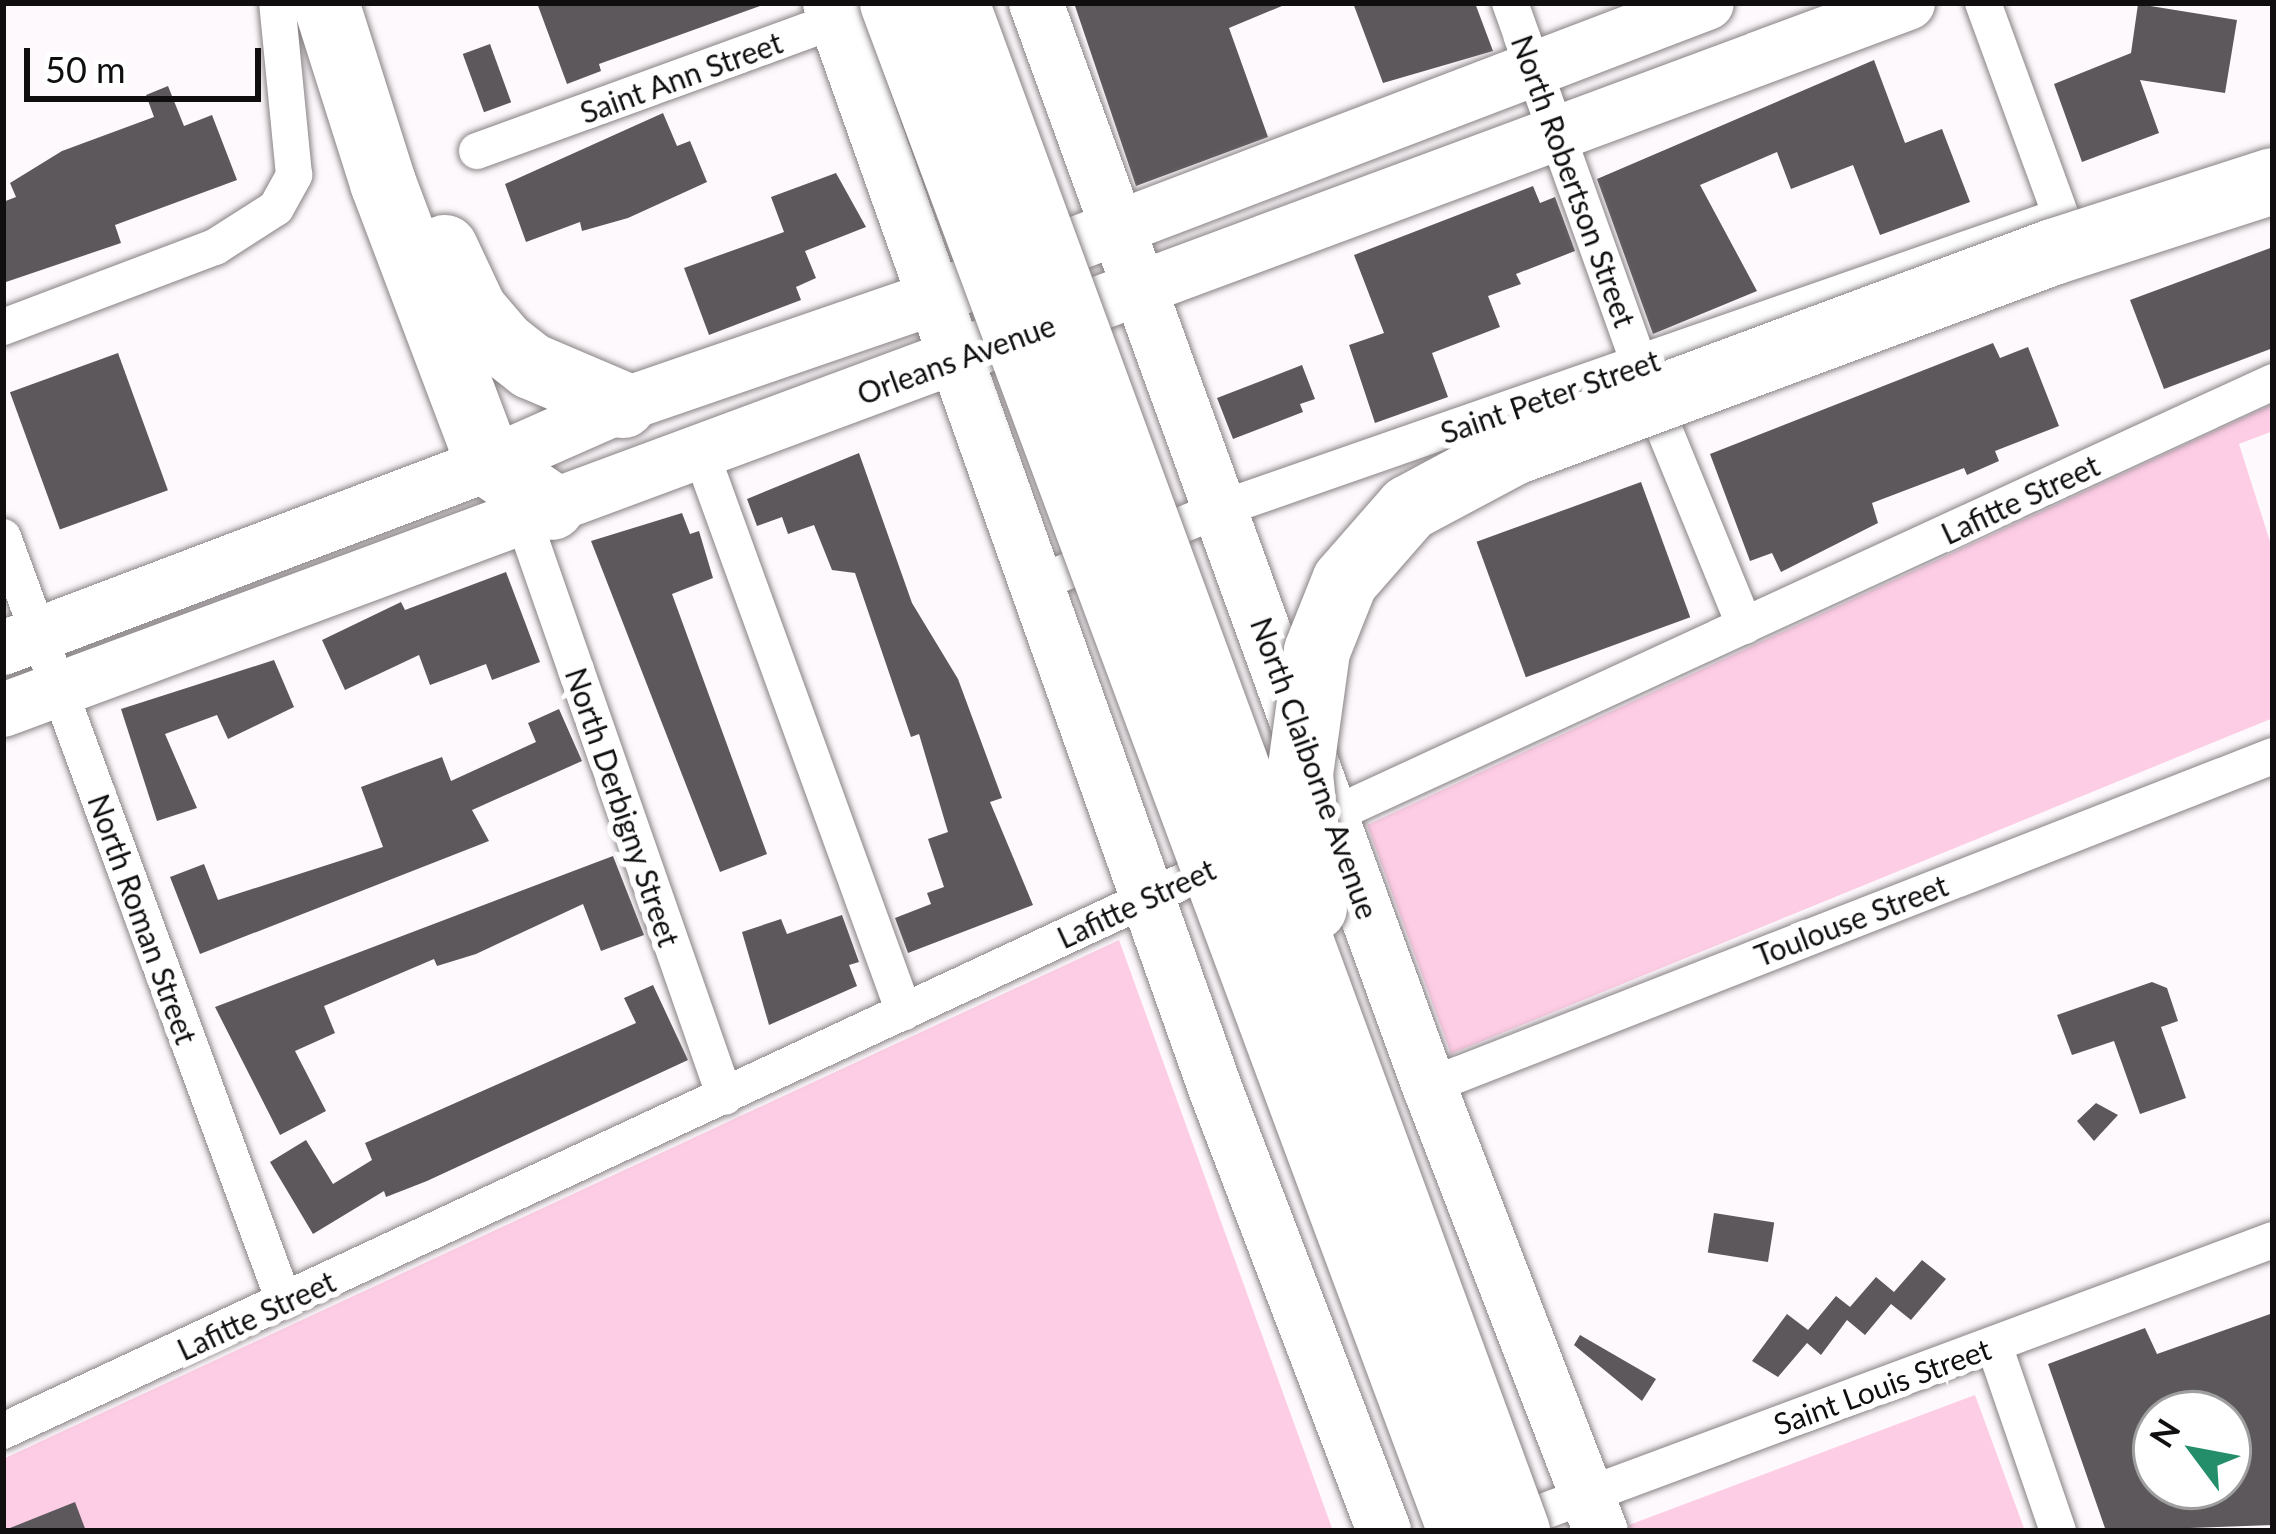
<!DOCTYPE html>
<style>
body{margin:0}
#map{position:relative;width:2276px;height:1534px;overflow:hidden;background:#fef9fc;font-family:Lato,sans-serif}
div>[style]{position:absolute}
.green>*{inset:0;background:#fdcce5}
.building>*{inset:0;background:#5d585b;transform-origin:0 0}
.roads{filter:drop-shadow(0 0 3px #888285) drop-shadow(0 0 3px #888285)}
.street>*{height:36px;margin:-18px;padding:0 18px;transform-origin:18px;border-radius:18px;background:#fff}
.secondary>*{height:54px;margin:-27px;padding:0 27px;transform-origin:27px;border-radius:27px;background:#fff}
.highway>*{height:66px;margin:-33px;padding:0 33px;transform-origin:33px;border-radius:33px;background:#fff}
.bridges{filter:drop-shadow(0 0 3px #888285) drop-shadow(0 0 3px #888285)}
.highway-bridge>*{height:66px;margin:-33px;padding:0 33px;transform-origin:33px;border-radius:33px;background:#fff}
span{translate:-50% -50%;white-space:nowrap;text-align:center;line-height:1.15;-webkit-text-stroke:12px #fff;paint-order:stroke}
.street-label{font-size:30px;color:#100e0f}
.frame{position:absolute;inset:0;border:6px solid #100e0f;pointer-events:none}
.north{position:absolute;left:2132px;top:1390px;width:120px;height:120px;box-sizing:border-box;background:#fff;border:3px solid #9f9f9f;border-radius:50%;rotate:302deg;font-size:33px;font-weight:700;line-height:48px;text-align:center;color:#100e0f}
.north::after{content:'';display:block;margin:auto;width:42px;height:54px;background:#248e6b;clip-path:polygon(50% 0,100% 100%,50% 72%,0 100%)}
.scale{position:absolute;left:24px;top:48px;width:237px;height:54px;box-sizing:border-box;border:6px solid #100e0f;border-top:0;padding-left:15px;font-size:36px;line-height:42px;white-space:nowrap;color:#100e0f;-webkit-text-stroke:9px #fff;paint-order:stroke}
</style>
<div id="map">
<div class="green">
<i style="clip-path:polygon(2273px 404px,2273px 431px,2239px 444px,2273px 551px,2273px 718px,1451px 1054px,1367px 825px)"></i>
<i style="clip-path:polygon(1119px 940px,1333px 1531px,3px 1531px,3px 1459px)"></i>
<i style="clip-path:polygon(1975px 1395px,2025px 1531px,1631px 1531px,1629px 1525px)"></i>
</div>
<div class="building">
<i style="clip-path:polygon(537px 3px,760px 3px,760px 6px,599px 64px,601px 71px,567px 84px)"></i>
<i style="clip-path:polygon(1074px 3px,1289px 3px,1229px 28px,1268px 137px,1136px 186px)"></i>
<i style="clip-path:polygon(1353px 3px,1475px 3px,1493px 51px,1383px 83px)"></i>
<i style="clip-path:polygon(2138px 4px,2237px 20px,2225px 93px,2140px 80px,2159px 133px,2082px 162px,2054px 84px,2131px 53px)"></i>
<i style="left:490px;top:44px;width:62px;height:29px;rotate:70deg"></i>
<i style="clip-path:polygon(1874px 60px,1905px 143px,1942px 129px,1970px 202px,1880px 235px,1853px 165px,1791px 189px,1777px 152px,1700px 185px,1757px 291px,1653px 334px,1597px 179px)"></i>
<i style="clip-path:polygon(168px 86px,184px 126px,212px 115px,237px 180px,115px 225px,121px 243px,3px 283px,3px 202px,16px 197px,10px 183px,62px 151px,154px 117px,146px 95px)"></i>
<i style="clip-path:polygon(663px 113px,677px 146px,690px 141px,707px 182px,628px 218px,582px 231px,580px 222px,526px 242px,505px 184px)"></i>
<i style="clip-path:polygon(836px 173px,866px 227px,805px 251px,816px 278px,796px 287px,801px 300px,709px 335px,684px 268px,784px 232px,771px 197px)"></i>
<i style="clip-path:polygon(1533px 186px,1540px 203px,1555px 197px,1575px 251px,1516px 274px,1521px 284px,1488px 296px,1500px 327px,1432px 353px,1448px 397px,1375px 423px,1349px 345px,1384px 333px,1354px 255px)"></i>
<i style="clip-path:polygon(2273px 247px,2273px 348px,2164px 389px,2130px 300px)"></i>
<i style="clip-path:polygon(1993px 343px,2000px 358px,2028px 347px,2059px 426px,1995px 451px,1999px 461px,1967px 475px,1964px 468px,1872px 503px,1878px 523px,1781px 572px,1772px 553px,1750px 561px,1710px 454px)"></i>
<i style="left:118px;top:353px;width:146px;height:115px;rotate:70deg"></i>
<i style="clip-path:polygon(1302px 365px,1315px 399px,1300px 404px,1303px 412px,1233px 439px,1217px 398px)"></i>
<i style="clip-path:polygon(859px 453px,912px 603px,958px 679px,1002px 798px,990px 802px,1033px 905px,908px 953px,895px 918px,931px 904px,927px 893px,944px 887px,928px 839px,948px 832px,919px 734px,911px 737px,855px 573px,832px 570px,814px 525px,788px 534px,782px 517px,757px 526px,747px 499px)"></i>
<i style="left:1641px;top:482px;width:144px;height:175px;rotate:70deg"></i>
<i style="clip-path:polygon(682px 513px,690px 534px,699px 531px,713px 578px,672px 594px,767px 854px,720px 872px,591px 541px)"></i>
<i style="clip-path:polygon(506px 572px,540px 662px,492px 680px,486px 664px,430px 685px,419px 655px,345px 690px,322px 640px,401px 602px,405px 610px)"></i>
<i style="clip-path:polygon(274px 660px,294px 707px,228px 739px,217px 715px,165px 734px,197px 808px,157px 821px,121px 709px)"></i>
<i style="clip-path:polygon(559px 709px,582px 761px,472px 810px,489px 841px,200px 954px,170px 877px,204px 864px,218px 900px,383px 847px,361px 787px,442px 757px,451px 781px,536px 742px,528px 723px)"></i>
<i style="clip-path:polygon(613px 856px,644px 935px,601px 951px,583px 904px,476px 954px,437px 966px,434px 959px,324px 1006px,335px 1033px,295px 1051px,326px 1111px,280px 1135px,215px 1007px)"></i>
<i style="clip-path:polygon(842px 915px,859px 962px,849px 965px,857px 986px,769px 1025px,742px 932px,781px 919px,787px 934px)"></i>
<i style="clip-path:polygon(2152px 982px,2167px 988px,2178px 1021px,2161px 1027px,2186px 1098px,2140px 1114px,2114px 1041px,2072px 1055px,2057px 1015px)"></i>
<i style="clip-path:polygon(653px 985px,688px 1060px,427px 1181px,386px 1197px,384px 1191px,313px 1234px,270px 1162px,306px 1140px,333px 1184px,372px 1160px,365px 1143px,636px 1023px,624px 998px)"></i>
<i style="clip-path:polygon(2096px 1103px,2118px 1115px,2094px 1141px,2077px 1121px)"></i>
<i style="left:1714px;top:1213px;width:61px;height:40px;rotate:9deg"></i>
<i style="clip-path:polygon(1922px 1260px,1946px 1279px,1911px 1320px,1891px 1304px,1865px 1335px,1847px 1320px,1821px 1355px,1807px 1343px,1778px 1377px,1752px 1361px,1787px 1314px,1808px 1330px,1836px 1296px,1850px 1307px,1876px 1277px,1894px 1292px)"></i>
<i style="clip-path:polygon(evenodd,2273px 1313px,2273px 1525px,2106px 1531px,2048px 1364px,2145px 1328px,2157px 1354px,2273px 1313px,2156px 1414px,2228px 1414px,2228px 1486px,2156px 1486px,2156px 1414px)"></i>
<i style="clip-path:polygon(1580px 1335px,1656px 1379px,1642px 1401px,1574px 1345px)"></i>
<i style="clip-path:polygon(75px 1502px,86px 1531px,5px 1531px,5px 1530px)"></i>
</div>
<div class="roads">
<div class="street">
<i style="left:1510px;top:3px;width:424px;rotate:70.3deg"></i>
<i style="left:1653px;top:402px;width:242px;rotate:67.7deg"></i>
<i style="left:477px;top:151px;width:404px;rotate:-20deg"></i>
<i style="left:3px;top:327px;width:227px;rotate:-20.7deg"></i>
<i style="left:215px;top:247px;width:72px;rotate:-32.6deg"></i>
<i style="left:276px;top:208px;width:38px;rotate:-61deg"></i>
<i style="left:294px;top:175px;width:173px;rotate:-95.6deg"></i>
<i style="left:701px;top:453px;width:595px;rotate:70.04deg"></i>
<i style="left:523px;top:518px;width:613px;rotate:70.77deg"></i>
<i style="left:3px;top:537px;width:814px;rotate:69.81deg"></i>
<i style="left:1041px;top:582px;width:196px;rotate:-22.1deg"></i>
<i style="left:1223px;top:508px;width:887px;rotate:-19.21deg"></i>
<i style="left:2061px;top:216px;width:227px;rotate:-110.1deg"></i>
<i style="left:1313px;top:824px;width:1057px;rotate:-24.72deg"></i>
<i style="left:1429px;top:1086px;width:906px;rotate:-21.36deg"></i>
<i style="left:1994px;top:1345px;width:197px;rotate:71deg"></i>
<i style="left:3px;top:1431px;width:1352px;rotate:-24.97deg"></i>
<i style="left:1499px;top:1528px;width:826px;rotate:-20.41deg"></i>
</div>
<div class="secondary">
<i style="left:830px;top:3px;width:1151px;rotate:70.46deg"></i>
<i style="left:1215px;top:1088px;width:474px;rotate:69.1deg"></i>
<i style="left:1036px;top:3px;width:1152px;rotate:70.06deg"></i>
<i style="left:1429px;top:1086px;width:477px;rotate:68.9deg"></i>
<i style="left:3px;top:648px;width:520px;rotate:-20.74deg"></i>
<i style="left:489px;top:464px;width:146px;rotate:-23.8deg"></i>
<i style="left:623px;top:405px;width:331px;rotate:-19deg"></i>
<i style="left:936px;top:297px;width:825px;rotate:-20.87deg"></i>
<i style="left:3px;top:710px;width:2032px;rotate:-20.36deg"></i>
</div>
<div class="highway">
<i style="left:326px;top:3px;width:189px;rotate:72.4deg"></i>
<i style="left:383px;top:183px;width:300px;rotate:69.3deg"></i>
<i style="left:489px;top:464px;width:76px;rotate:34.3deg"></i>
<i style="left:445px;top:248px;width:68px;rotate:64.9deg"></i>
<i style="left:474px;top:310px;width:45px;rotate:49.5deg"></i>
<i style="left:503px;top:344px;width:36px;rotate:38deg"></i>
<i style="left:531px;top:366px;width:100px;rotate:23deg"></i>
</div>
</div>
<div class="bridges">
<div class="highway-bridge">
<i style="left:893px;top:3px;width:1630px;rotate:69.61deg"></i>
<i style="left:956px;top:3px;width:1628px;rotate:69.84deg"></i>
<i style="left:1314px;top:908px;width:135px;rotate:-96deg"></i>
<i style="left:1300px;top:774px;width:124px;rotate:-82.1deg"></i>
<i style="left:1317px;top:651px;width:75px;rotate:-68.2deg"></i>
<i style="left:1345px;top:581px;width:97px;rotate:-48.8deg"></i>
<i style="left:1409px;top:508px;width:119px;rotate:-28.1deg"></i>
<i style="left:1514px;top:452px;width:575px;rotate:-20.36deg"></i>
<i style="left:2053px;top:252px;width:231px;rotate:-17.9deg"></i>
</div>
</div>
<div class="street-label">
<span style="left:681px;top:77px;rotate:-20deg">Saint Ann Street</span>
<span style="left:1574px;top:181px;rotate:70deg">North Robertson Street</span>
<span style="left:956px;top:359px;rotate:-20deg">Orleans Avenue</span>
<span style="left:1550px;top:396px;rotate:-19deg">Saint Peter Street</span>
<span style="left:2020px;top:499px;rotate:-25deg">Lafitte Street</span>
<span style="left:1315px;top:768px;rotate:70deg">North Claiborne Avenue</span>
<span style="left:623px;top:807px;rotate:71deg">North Derbigny Street</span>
<span style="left:1136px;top:903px;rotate:-25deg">Lafitte Street</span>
<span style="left:143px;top:919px;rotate:70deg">North Roman Street</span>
<span style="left:1851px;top:920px;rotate:-21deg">Toulouse Street</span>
<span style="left:256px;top:1315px;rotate:-25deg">Lafitte Street</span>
<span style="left:1882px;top:1386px;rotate:-20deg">Saint Louis Street</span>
</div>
<div class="frame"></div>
<div class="north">N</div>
<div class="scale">50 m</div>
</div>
